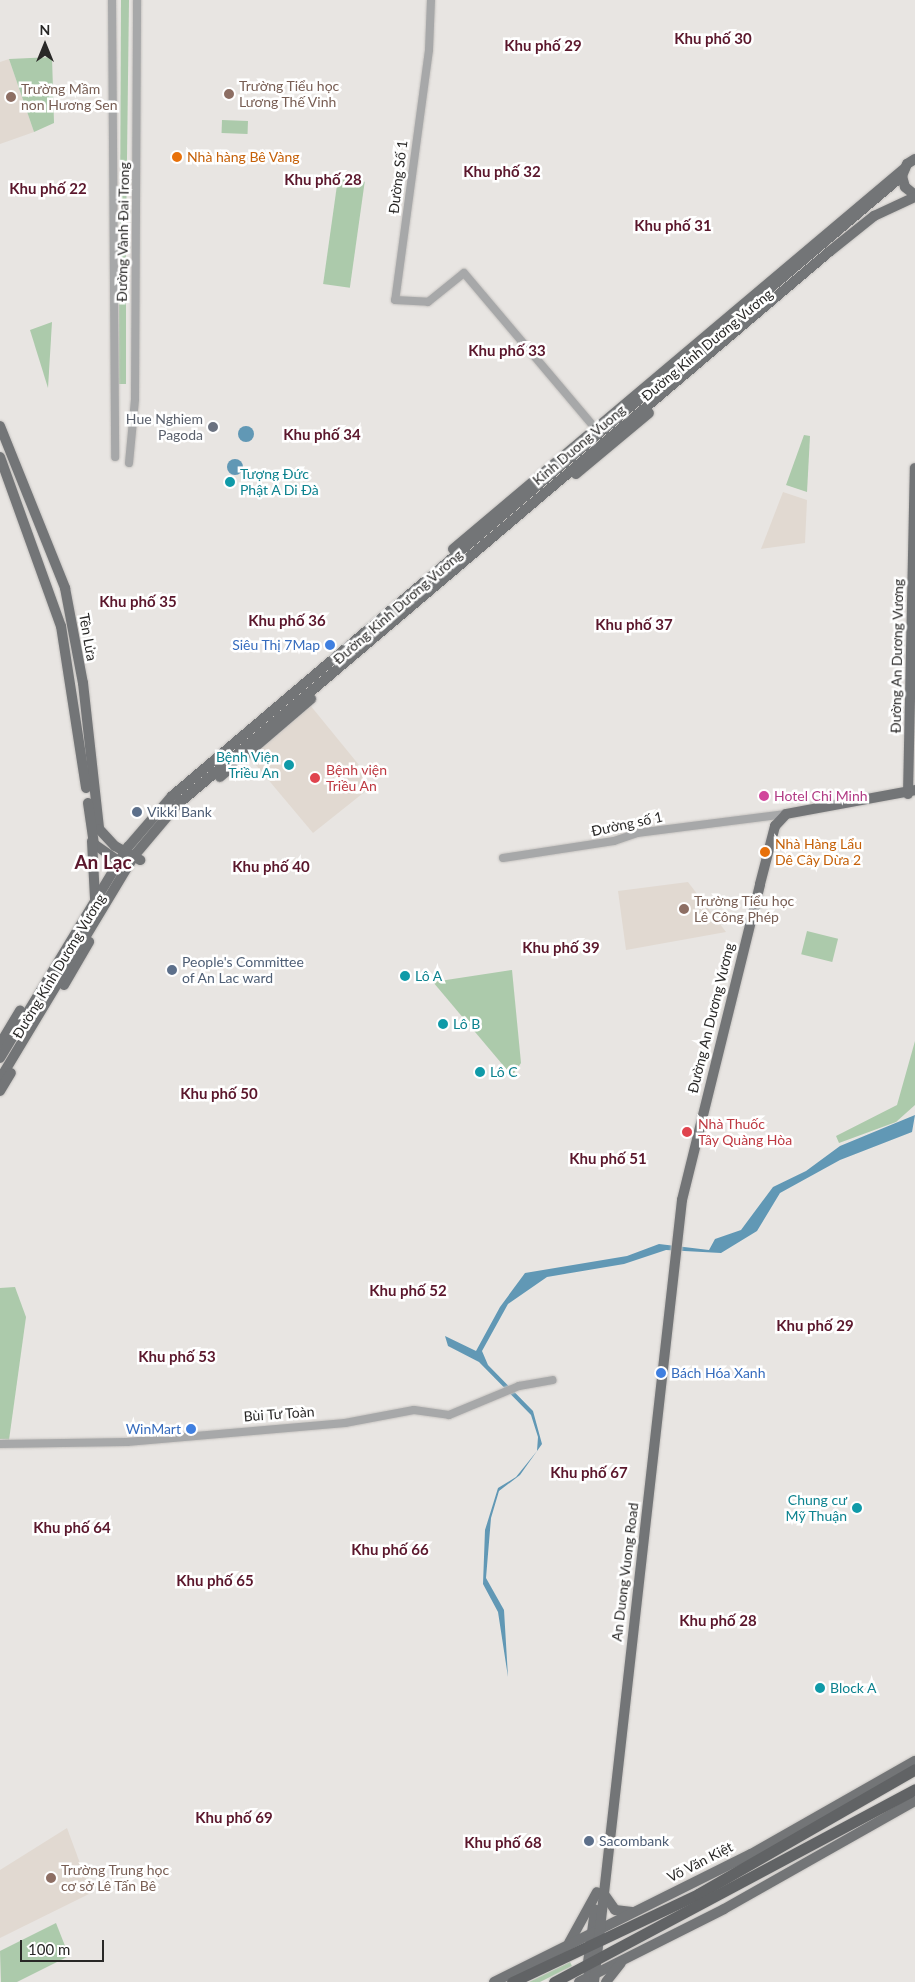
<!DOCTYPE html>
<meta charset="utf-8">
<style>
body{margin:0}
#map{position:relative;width:915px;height:1982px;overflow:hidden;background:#e8e5e2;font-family:Lato,sans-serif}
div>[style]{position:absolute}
.built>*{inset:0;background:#e1d9d1}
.green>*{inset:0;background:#accaab;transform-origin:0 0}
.water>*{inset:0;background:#6198b5}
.round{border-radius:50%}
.roads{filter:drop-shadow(0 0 1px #c6c3c0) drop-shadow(0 0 1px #c6c3c0)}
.minor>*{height:8px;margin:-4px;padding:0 4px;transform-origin:4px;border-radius:4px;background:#a7a8a9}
.major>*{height:10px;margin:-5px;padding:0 5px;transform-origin:5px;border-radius:5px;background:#737577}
.highway>*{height:11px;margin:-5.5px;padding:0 5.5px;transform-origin:5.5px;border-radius:5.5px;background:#616365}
.dots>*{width:14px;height:14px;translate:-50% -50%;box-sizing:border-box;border:2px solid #fff;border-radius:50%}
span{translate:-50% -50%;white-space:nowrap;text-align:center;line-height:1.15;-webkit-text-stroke:5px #fff;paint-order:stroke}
.education-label{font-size:14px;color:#785e54}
.left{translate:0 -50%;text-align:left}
.food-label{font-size:14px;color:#c56008}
.street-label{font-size:14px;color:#292827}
.worship-label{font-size:14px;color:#5b616d}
.right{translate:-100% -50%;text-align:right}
.culture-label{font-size:14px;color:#0d838f}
.shop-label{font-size:14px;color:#366cbe}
.health-label{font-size:14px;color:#be3a42}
.hotel-label{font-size:14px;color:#b23c85}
.service-label{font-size:14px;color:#4e5e75}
.neighbourhood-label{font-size:15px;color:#5b172c;font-weight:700}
.district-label{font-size:19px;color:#5b172c;font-weight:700}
.north{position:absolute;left:20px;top:20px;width:50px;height:50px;-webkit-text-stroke:4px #fff;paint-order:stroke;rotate:0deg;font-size:14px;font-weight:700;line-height:20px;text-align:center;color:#292827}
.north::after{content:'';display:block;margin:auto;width:18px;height:22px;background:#292827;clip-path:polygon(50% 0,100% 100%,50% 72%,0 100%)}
.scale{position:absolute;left:20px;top:1940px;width:84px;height:22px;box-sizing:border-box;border:2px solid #292827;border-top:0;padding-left:6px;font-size:15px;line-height:18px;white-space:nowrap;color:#292827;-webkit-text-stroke:4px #fff;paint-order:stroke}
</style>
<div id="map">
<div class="built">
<i style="clip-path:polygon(9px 59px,34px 132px,0 144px,0 62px)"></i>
<i style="clip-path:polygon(783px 492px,807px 500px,805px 543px,761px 549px)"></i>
<i style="clip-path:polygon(310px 705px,359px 765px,367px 790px,313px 833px,250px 758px)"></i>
<i style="clip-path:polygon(688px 882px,726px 932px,626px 950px,618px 891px)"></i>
<i style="clip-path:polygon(67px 1828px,91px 1893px,0 1938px,0 1870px)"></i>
</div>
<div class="green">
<i style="clip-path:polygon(121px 0,129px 0,126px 235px,120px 235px)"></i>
<i style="clip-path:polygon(52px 57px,54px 123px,34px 132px,9px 59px)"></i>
<i style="left:222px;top:120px;width:26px;height:13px;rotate:2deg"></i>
<i style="left:338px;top:178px;width:27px;height:107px;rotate:8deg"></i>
<i style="left:119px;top:251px;width:7px;height:133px"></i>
<i style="clip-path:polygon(52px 322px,48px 388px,30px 330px)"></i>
<i style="clip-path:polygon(804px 435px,810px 436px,807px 492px,786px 485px)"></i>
<i style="left:807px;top:931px;width:32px;height:24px;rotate:14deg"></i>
<i style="clip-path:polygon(512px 970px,521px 1063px,512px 1076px,433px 982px)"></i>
<i style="clip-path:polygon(915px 1041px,915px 1105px,896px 1122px,839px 1143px,836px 1136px,897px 1105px)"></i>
<i style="clip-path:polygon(15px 1287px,26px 1317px,9px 1440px,0 1439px,0 1288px)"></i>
<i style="clip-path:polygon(56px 1923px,69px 1956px,17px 1982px,1px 1982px,0 1951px)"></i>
<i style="clip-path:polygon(570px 1962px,572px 1966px,540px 1982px,529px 1982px)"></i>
</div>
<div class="water">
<i class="round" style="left:238px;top:426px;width:16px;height:16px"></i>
<i class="round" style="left:227px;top:459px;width:16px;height:16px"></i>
<i style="clip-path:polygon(915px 1115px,912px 1132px,840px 1160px,780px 1193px,757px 1231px,721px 1253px,666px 1250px,624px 1264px,547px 1277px,508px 1304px,482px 1351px,488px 1365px,533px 1411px,542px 1444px,520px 1475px,499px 1491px,491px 1518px,486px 1578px,504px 1610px,508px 1677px,498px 1612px,483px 1584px,485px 1530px,498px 1488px,516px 1477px,537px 1451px,538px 1437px,531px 1415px,479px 1362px,448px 1346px,445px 1336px,476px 1351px,500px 1307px,525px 1273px,627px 1256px,659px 1244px,709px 1250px,715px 1239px,741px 1230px,773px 1187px,806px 1171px,840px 1146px)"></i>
</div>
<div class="roads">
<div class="minor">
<i style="left:112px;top:0;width:457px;rotate:89.6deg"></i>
<i style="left:431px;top:0;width:50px;rotate:92.3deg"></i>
<i style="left:429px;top:50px;width:252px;rotate:97.7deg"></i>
<i style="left:395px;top:300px;width:33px;rotate:3deg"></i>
<i style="left:428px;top:302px;width:46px;rotate:-38.9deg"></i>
<i style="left:464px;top:273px;width:203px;rotate:49.8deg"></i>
<i style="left:129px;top:463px;width:64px;rotate:-84.6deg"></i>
<i style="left:135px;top:399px;width:399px;rotate:-89.7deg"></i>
<i style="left:503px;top:858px;width:112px;rotate:-8.7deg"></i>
<i style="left:614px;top:841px;width:24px;rotate:-19deg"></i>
<i style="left:637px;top:833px;width:150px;rotate:-7.3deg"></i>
<i style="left:0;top:1444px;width:127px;rotate:-0.9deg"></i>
<i style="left:127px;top:1442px;width:219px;rotate:-5deg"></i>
<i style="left:345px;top:1423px;width:70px;rotate:-10.7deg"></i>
<i style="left:414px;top:1410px;width:35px;rotate:8deg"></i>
<i style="left:449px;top:1415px;width:76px;rotate:-22.5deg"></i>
<i style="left:519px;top:1386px;width:34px;rotate:-10deg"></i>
</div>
<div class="major">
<i style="left:915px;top:159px;width:9px;rotate:148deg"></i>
<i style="left:907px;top:164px;width:13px;rotate:113deg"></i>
<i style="left:902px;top:176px;width:11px;rotate:75deg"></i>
<i style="left:905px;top:187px;width:13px;rotate:39deg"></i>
<i style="left:0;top:426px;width:175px;rotate:68.1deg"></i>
<i style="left:65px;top:588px;width:97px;rotate:79.3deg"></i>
<i style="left:83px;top:683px;width:147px;rotate:83.7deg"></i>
<i style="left:99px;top:829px;width:23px;rotate:47deg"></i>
<i style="left:115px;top:846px;width:29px;rotate:29deg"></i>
<i style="left:0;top:457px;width:180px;rotate:70.2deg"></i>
<i style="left:61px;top:626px;width:164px;rotate:81.2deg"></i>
<i style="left:576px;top:474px;width:95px;rotate:-39.9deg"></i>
<i style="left:453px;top:549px;width:591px;rotate:-40.13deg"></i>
<i style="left:220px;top:777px;width:120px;rotate:-40.6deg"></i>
<i style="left:908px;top:794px;width:326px;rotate:-88.8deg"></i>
<i style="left:88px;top:803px;width:41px;rotate:81.7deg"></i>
<i style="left:94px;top:844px;width:35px;rotate:35deg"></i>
<i style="left:92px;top:841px;width:57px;rotate:87deg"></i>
<i style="left:64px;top:985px;width:50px;rotate:-59.8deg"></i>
<i style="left:0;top:1044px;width:39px;rotate:-59deg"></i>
<i style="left:0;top:1058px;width:247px;rotate:-58.8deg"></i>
<i style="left:128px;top:847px;width:67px;rotate:-49.2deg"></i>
<i style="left:172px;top:796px;width:958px;rotate:-40.34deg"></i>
<i style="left:0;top:1079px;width:260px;rotate:-59deg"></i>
<i style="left:134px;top:856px;width:67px;rotate:-49.9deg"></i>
<i style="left:177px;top:805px;width:855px;rotate:-40.3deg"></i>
<i style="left:829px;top:252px;width:58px;rotate:-38.7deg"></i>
<i style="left:874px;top:216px;width:45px;rotate:-24.9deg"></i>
<i style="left:0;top:1091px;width:21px;rotate:-59deg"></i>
<i style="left:604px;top:1894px;width:19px;rotate:55deg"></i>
<i style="left:615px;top:1910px;width:17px;rotate:7deg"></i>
<i style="left:569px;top:1943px;width:58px;rotate:-61.2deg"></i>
<i style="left:587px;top:1970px;width:61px;rotate:-82.4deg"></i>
<i style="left:494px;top:1982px;width:287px;rotate:-26.5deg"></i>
<i style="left:751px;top:1854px;width:189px;rotate:-29.6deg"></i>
<i style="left:579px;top:1982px;width:162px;rotate:-26.7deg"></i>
<i style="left:724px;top:1909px;width:219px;rotate:-29.5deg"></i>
<i style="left:594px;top:1982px;width:787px;rotate:-83.58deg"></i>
<i style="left:682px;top:1200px;width:325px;rotate:-76.1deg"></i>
<i style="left:760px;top:884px;width:60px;rotate:-75.5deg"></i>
<i style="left:775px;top:826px;width:16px;rotate:-47deg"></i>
<i style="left:786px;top:814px;width:131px;rotate:-10.5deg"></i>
<i style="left:606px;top:1982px;width:24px;rotate:-52deg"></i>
</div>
<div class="highway">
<i style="left:512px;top:1982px;width:206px;rotate:-25.3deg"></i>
<i style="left:698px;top:1894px;width:250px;rotate:-29.9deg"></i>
<i style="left:554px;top:1982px;width:409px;rotate:-28.1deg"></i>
</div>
</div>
<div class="dots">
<i style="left:229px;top:94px;background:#8d6e63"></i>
<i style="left:11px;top:97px;background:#8d6e63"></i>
<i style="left:177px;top:157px;background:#e8710a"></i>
<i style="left:213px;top:427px;background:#6b7280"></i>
<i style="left:230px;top:482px;background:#0f9aa8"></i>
<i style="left:330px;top:645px;background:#3f7fe0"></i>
<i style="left:289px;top:765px;background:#0f9aa8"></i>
<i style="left:315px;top:778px;background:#e0444e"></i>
<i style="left:764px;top:796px;background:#d1479c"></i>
<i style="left:137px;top:812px;background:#5c6f8a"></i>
<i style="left:765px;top:852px;background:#e8710a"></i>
<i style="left:684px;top:909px;background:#8d6e63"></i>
<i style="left:172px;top:970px;background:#5c6f8a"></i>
<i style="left:405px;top:976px;background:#0f9aa8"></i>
<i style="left:443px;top:1024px;background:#0f9aa8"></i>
<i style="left:480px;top:1072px;background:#0f9aa8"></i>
<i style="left:687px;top:1132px;background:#e0444e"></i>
<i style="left:661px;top:1373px;background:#3f7fe0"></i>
<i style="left:191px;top:1429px;background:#3f7fe0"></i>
<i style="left:857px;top:1508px;background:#0f9aa8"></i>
<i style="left:820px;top:1688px;background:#0f9aa8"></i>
<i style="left:589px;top:1841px;background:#5c6f8a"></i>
<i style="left:51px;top:1878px;background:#8d6e63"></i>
</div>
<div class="education-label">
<span class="left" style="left:239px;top:94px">Trường Tiểu học<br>Lương Thế Vinh</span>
<span class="left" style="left:21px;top:97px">Trường Mầm<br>non Hương Sen</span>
<span class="left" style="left:694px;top:909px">Trường Tiểu học<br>Lê Công Phép</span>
<span class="left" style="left:61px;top:1878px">Trường Trung học<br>cơ sở Lê Tấn Bê</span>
</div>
<div class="food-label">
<span class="left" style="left:187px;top:157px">Nhà hàng Bê Vàng</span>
<span class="left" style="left:775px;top:852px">Nhà Hàng Lẩu<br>Dê Cây Dừa 2</span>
</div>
<div class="street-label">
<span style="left:398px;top:177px;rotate:-83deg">Đường Số 1</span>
<span style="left:123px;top:232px;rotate:-89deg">Đường Vành Đai Trong</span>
<span style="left:707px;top:345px;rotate:-40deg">Đường Kinh Dương Vương</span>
<span style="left:579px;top:445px;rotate:-40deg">Kinh Duong Vuong</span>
<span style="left:398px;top:607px;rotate:-41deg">Đường Kinh Dương Vương</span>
<span style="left:88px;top:637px;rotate:80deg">Tên Lửa</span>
<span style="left:897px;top:656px;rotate:-89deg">Đường An Dương Vương</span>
<span style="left:627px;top:824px;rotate:-12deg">Đường số 1</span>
<span style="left:59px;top:966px;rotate:-59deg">Đường Kinh Dương Vương</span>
<span style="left:711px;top:1018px;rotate:-76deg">Đường An Dương Vương</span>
<span style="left:279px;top:1414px;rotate:-4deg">Bùi Tư Toàn</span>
<span style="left:625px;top:1572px;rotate:-83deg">An Duong Vuong Road</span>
<span style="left:700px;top:1862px;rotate:-27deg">Võ Văn Kiệt</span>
</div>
<div class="worship-label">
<span class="right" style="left:203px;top:427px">Hue Nghiem<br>Pagoda</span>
</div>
<div class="culture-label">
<span class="left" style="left:240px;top:482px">Tượng Đức<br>Phật A Di Đà</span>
<span class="right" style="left:279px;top:765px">Bệnh Viện<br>Triều An</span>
<span class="left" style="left:415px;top:976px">Lô A</span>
<span class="left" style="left:453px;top:1024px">Lô B</span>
<span class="left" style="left:490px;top:1072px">Lô C</span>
<span class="right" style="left:847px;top:1508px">Chung cư<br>Mỹ Thuận</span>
<span class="left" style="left:830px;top:1688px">Block A</span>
</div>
<div class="shop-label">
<span class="right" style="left:320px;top:645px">Siêu Thị 7Map</span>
<span class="left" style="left:671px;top:1373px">Bách Hóa Xanh</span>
<span class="right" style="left:181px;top:1429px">WinMart</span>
</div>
<div class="health-label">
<span class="left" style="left:326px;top:778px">Bệnh viện<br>Triều An</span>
<span class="left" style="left:698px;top:1132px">Nhà Thuốc<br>Tây Quàng Hòa</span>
</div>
<div class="hotel-label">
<span class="left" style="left:774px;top:796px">Hotel Chi Minh</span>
</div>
<div class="service-label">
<span class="left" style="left:147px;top:812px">Vikki Bank</span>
<span class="left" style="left:182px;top:970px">People's Committee<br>of An Lac ward</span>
<span class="left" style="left:599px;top:1841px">Sacombank</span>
</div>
<div class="neighbourhood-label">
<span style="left:713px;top:39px">Khu phố 30</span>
<span style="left:543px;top:46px">Khu phố 29</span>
<span style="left:502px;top:172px">Khu phố 32</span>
<span style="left:323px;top:180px">Khu phố 28</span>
<span style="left:48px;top:189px">Khu phố 22</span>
<span style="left:673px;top:226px">Khu phố 31</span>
<span style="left:507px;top:351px">Khu phố 33</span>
<span style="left:322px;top:435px">Khu phố 34</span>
<span style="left:138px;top:602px">Khu phố 35</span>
<span style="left:287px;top:621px">Khu phố 36</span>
<span style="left:634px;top:625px">Khu phố 37</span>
<span style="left:271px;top:867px">Khu phố 40</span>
<span style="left:561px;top:948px">Khu phố 39</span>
<span style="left:219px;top:1094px">Khu phố 50</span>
<span style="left:608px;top:1159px">Khu phố 51</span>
<span style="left:408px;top:1291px">Khu phố 52</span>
<span style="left:815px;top:1326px">Khu phố 29</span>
<span style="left:177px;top:1357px">Khu phố 53</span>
<span style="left:589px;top:1473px">Khu phố 67</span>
<span style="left:72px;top:1528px">Khu phố 64</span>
<span style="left:390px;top:1550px">Khu phố 66</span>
<span style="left:215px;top:1581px">Khu phố 65</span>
<span style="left:718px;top:1621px">Khu phố 28</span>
<span style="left:234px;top:1818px">Khu phố 69</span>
<span style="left:503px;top:1843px">Khu phố 68</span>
</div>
<div class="district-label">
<span style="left:103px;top:862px">An Lạc</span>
</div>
<div class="north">N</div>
<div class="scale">100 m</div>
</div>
